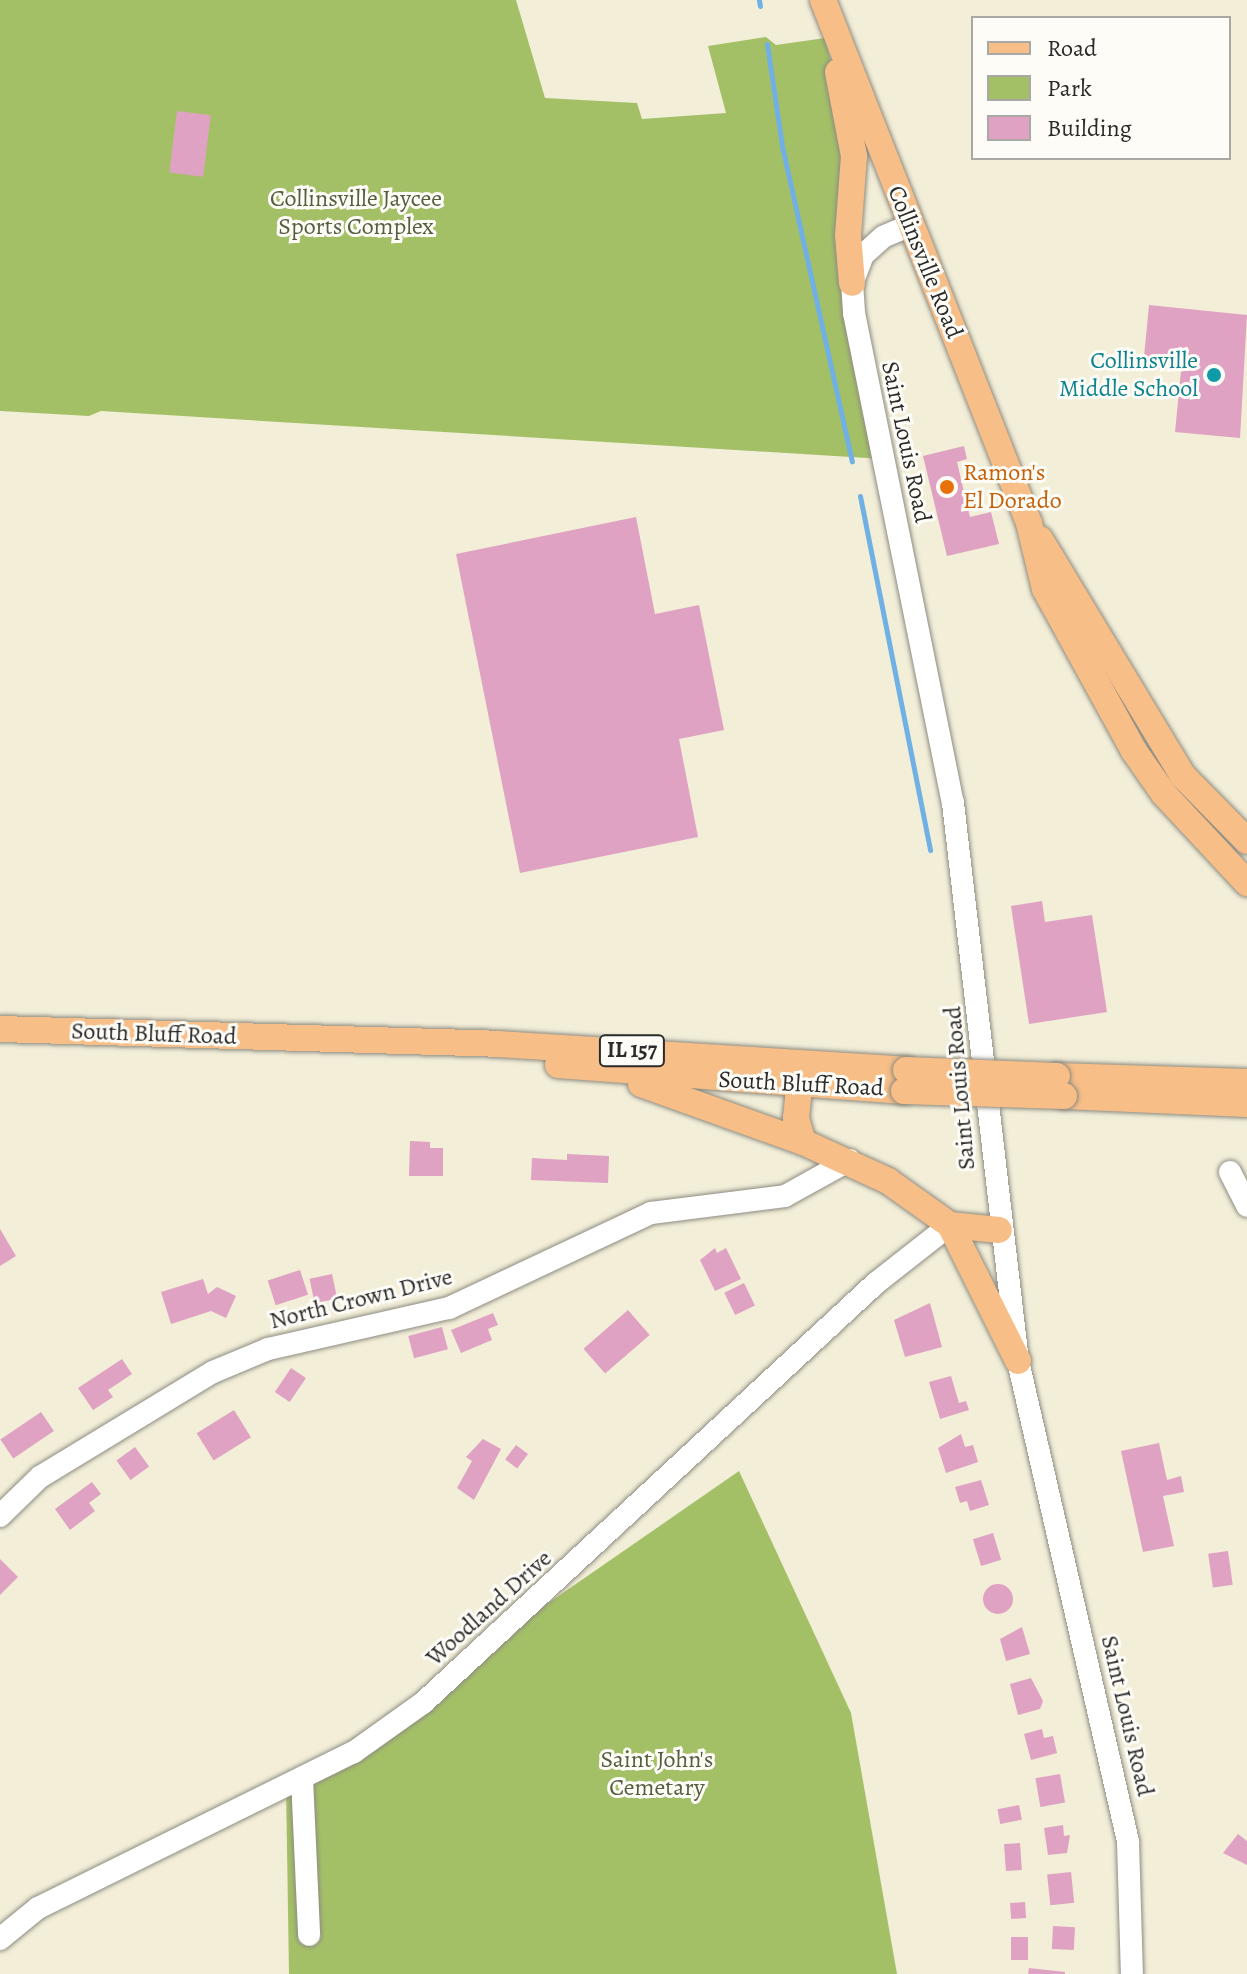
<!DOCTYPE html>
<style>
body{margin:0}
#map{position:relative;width:1247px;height:1974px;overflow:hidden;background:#f2eed8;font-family:Alegreya,serif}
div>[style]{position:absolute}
.green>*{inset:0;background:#a4c067}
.stream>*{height:5px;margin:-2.5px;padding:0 2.5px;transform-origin:2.5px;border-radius:2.5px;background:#71b0e4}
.building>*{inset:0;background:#e0a2c3;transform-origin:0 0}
.round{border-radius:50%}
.roads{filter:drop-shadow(0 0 2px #8e8c82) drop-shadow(0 0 2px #8e8c82)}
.minor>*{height:22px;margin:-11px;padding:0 11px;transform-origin:11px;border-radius:11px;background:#fff}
.major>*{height:26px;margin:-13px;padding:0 13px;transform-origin:13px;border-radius:13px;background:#f7be87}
.bridges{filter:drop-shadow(0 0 2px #8e8c82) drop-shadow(0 0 2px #8e8c82)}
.major-bridge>*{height:26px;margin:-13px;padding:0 13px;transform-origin:13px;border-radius:13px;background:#f7be87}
.dots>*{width:22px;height:22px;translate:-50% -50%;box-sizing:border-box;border:4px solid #fdfcf7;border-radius:50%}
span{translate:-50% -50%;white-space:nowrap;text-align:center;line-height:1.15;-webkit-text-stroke:6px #fdfcf7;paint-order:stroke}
.shield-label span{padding:2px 6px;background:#fdfcf7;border:2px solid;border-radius:6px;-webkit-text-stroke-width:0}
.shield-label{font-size:22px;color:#2b2b2b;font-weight:700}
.park-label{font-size:24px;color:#555f40}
.street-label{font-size:24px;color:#2b2b2b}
.culture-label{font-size:24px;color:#0d838f}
.right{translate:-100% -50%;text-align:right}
.food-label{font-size:24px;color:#c56008}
.left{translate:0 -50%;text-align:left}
.legend{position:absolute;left:971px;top:16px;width:260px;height:144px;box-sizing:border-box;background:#fdfcf7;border:2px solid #a9a8a5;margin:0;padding:10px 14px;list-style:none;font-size:24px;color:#2b2b2b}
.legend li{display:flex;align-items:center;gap:16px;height:40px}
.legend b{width:40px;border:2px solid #a9a8a5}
</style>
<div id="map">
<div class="green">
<i style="clip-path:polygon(0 0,516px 0,545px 98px,637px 103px,642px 119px,726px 113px,708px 46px,766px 37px,776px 45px,825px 38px,854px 156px,848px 235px,883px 459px,101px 411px,89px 416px,0 411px)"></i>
<i style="clip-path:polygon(739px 1471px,851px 1713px,897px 1974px,289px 1974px,286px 1785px)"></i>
</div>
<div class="stream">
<i style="left:759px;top:0;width:6px;rotate:81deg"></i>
<i style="left:767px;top:44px;width:103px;rotate:81.6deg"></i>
<i style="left:782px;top:146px;width:323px;rotate:77.5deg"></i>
<i style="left:860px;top:496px;width:361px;rotate:78.8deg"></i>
</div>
<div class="building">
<i style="left:177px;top:111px;width:34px;height:62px;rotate:7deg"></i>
<i style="clip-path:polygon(1149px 305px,1247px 315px,1240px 438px,1175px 432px,1181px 371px,1143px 367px)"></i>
<i style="clip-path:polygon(964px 446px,967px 459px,957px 462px,970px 517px,991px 512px,999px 544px,947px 556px,923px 456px)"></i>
<i style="clip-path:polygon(636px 517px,655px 614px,699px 605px,724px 730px,679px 739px,698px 837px,520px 873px,456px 554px)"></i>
<i style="clip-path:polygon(1042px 901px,1045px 922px,1092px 915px,1107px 1012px,1029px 1024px,1011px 906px)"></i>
<i style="clip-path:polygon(410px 1141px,430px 1142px,430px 1148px,443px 1148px,443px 1176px,409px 1176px)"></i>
<i style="clip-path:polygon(567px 1154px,609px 1156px,608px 1183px,531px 1180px,532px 1158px,567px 1160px)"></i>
<i style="clip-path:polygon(0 1229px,16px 1256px,0 1266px)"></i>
<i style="clip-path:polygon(715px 1248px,717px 1253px,726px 1248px,741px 1279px,715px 1291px,700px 1260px)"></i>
<i style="left:300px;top:1270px;width:26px;height:34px;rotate:72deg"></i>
<i style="left:332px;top:1274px;width:25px;height:23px;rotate:78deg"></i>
<i style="clip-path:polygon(203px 1279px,208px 1294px,217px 1287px,236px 1296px,226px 1318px,211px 1311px,171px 1324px,161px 1292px)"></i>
<i style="left:744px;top:1283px;width:25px;height:22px;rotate:64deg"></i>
<i style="clip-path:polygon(930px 1303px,942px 1347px,905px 1357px,894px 1320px)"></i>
<i style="left:628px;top:1310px;width:33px;height:59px;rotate:49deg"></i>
<i style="clip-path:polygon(493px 1313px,498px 1325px,488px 1329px,492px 1340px,461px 1353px,451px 1330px)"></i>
<i style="left:442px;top:1327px;width:23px;height:35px;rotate:75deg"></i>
<i style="clip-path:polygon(122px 1359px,132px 1374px,108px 1390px,113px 1397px,93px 1410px,78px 1388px)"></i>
<i style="left:291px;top:1368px;width:18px;height:29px;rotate:34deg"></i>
<i style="clip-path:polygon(951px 1376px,959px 1403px,966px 1401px,969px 1410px,940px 1419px,929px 1382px)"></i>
<i style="left:234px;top:1410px;width:32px;height:44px;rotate:58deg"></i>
<i style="left:41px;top:1412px;width:23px;height:49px;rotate:56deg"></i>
<i style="clip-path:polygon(961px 1434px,965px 1447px,973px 1445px,978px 1462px,946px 1473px,938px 1448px)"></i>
<i style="clip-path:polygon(483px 1439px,501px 1449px,474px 1500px,457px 1488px,472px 1461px,466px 1457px)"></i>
<i style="clip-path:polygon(1159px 1443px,1167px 1480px,1181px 1476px,1184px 1492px,1163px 1496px,1174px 1546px,1143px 1552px,1121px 1451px)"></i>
<i style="left:516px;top:1445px;width:15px;height:18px;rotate:37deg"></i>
<i style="left:135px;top:1447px;width:24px;height:23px;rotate:54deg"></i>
<i style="clip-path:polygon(981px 1480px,989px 1505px,970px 1511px,967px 1501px,960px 1503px,955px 1487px)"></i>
<i style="clip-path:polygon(92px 1482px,101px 1494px,89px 1503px,95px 1511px,70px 1530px,55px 1509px)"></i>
<i style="left:993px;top:1533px;width:28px;height:21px;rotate:73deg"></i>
<i style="left:1228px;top:1551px;width:34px;height:20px;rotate:82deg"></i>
<i style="clip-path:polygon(0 1559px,18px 1577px,0 1595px)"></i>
<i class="round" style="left:983px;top:1584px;width:30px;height:30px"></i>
<i style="clip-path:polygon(1022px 1627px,1030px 1654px,1006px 1661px,1000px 1639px)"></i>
<i style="clip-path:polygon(1031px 1678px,1043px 1701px,1040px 1709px,1018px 1715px,1010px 1684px)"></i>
<i style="clip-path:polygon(1042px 1729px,1044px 1738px,1053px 1736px,1057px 1753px,1031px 1760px,1024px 1734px)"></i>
<i style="left:1060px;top:1774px;width:29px;height:25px;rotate:80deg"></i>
<i style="left:1019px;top:1805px;width:15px;height:22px;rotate:79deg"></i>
<i style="clip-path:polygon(1063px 1825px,1064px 1836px,1070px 1835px,1067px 1853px,1048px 1855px,1044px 1828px)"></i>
<i style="clip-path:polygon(1238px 1834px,1247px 1841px,1247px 1865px,1223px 1853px)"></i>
<i style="left:1020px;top:1843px;width:27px;height:16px;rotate:86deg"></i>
<i style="left:1071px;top:1872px;width:31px;height:24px;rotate:84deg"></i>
<i style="left:1025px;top:1902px;width:16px;height:15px;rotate:86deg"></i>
<i style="left:1053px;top:1926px;width:22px;height:23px;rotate:3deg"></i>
<i style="left:1011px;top:1937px;width:17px;height:23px"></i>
<i style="clip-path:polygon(1029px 1968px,1065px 1972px,1065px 1974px,1028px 1974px)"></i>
</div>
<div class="roads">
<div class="minor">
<i style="left:911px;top:225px;width:30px;rotate:157deg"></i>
<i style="left:883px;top:237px;width:27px;rotate:138deg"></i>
<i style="left:863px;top:255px;width:30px;rotate:111deg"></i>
<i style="left:852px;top:283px;width:30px;rotate:86deg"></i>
<i style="left:854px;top:313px;width:500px;rotate:78.6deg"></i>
<i style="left:953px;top:803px;width:562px;rotate:83.36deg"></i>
<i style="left:1018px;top:1361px;width:493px;rotate:77.1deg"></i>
<i style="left:1128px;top:1842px;width:132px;rotate:88.3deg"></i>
<i style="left:1230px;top:1172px;width:38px;rotate:63deg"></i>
<i style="left:0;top:1516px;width:56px;rotate:-44.3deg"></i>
<i style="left:40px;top:1477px;width:202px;rotate:-31.3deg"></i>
<i style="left:213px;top:1372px;width:60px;rotate:-22.7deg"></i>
<i style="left:268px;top:1349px;width:186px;rotate:-12.8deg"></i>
<i style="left:449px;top:1308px;width:223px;rotate:-25.2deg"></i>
<i style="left:651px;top:1213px;width:135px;rotate:-7.2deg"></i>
<i style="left:785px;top:1196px;width:74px;rotate:-29deg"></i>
<i style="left:302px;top:1778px;width:157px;rotate:87.4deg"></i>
<i style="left:0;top:1939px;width:49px;rotate:-39.2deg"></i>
<i style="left:38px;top:1908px;width:352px;rotate:-26.3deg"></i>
<i style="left:354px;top:1752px;width:86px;rotate:-35.5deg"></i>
<i style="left:424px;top:1702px;width:616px;rotate:-42.83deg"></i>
<i style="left:876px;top:1283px;width:94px;rotate:-38.1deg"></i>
</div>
<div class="major">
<i style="left:823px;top:0;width:562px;rotate:68.5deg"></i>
<i style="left:1029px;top:523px;width:68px;rotate:76.4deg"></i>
<i style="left:1045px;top:589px;width:185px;rotate:61.2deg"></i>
<i style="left:1134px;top:751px;width:52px;rotate:55.1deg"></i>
<i style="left:1164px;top:794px;width:122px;rotate:47deg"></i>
<i style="left:838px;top:72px;width:86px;rotate:79.2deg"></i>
<i style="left:854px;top:156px;width:79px;rotate:94.3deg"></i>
<i style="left:848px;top:235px;width:48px;rotate:85.2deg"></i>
<i style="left:1040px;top:539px;width:277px;rotate:58.9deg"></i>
<i style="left:1183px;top:776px;width:91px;rotate:45.4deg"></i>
<i style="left:0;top:1029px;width:498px;rotate:1.7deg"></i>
<i style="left:498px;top:1044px;width:409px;rotate:3.6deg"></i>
<i style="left:558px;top:1065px;width:347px;rotate:4.3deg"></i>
<i style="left:801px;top:1069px;width:49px;rotate:95.8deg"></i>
<i style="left:796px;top:1118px;width:25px;rotate:74deg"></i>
<i style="left:803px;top:1142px;width:94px;rotate:24.6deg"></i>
<i style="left:888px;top:1181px;width:76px;rotate:35.4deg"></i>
<i style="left:950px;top:1225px;width:49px;rotate:5.8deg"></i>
<i style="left:1057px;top:1076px;width:190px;rotate:1.8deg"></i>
<i style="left:641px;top:1084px;width:172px;rotate:19.7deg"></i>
<i style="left:1064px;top:1096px;width:183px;rotate:2.5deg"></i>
<i style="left:950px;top:1225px;width:152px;rotate:63.4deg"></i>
</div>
</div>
<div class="bridges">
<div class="major-bridge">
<i style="left:906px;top:1070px;width:151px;rotate:2.3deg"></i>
<i style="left:904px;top:1091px;width:160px;rotate:1.8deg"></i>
</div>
</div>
<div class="dots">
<i style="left:1214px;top:375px;background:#0f9aa8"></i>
<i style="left:947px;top:487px;background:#e8710a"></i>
</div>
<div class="shield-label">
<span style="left:632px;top:1051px">IL 157</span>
</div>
<div class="park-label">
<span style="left:356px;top:213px">Collinsville Jaycee<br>Sports Complex</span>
<span style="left:657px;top:1774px">Saint John's<br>Cemetary</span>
</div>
<div class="street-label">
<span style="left:925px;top:262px;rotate:68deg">Collinsville Road</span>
<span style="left:906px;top:442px;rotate:78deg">Saint Louis Road</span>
<span style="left:154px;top:1034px;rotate:2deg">South Bluff Road</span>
<span style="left:801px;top:1084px;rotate:3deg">South Bluff Road</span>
<span style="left:960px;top:1088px;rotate:-95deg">Saint Louis Road</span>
<span style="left:361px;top:1299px;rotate:-14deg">North Crown Drive</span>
<span style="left:489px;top:1608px;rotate:-42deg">Woodland Drive</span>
<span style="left:1127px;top:1716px;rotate:77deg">Saint Louis Road</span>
</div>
<div class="culture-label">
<span class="right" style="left:1198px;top:375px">Collinsville<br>Middle School</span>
</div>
<div class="food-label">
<span class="left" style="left:963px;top:487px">Ramon's<br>El Dorado</span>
</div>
<ul class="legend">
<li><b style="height:10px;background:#f7be87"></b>Road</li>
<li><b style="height:22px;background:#a4c067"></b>Park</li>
<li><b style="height:22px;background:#e0a2c3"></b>Building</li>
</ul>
</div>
